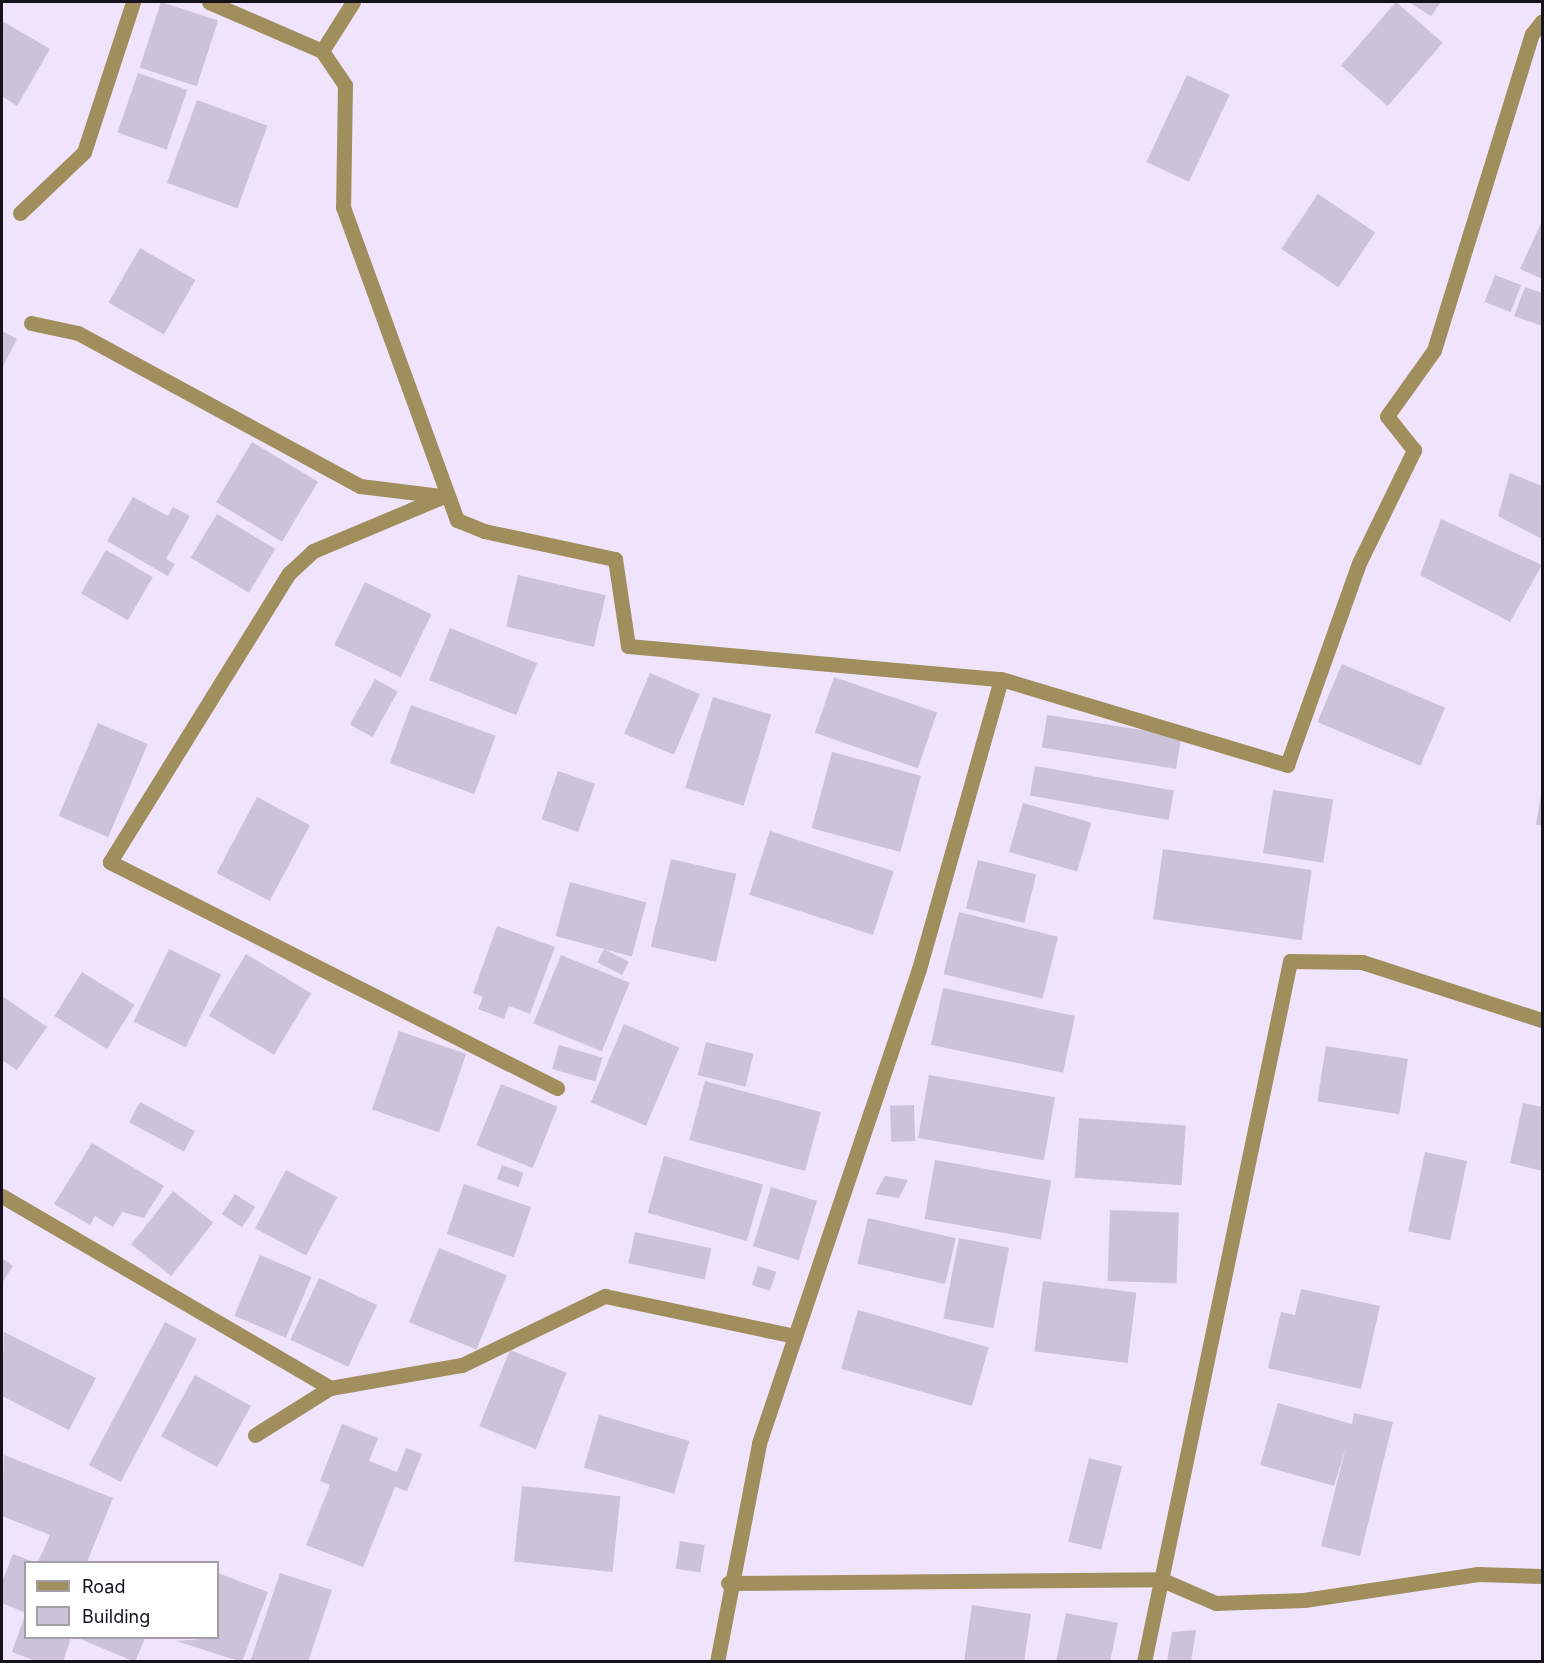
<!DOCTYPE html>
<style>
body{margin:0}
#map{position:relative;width:1544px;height:1663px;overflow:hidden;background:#efe4fc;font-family:Inter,sans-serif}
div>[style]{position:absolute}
.building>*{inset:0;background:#ccc2da;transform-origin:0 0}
.street>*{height:15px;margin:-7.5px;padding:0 7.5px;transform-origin:7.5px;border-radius:7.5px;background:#a08e5c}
span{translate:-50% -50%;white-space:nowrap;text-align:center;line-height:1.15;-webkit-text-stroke:4.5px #fff;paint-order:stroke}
.frame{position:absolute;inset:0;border:3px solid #16121b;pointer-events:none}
.legend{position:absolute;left:24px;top:1561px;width:195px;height:78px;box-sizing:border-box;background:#fff;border:2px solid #a2a0a4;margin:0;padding:8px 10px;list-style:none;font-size:18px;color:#16121b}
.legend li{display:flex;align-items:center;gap:12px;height:30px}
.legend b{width:30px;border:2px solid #a2a0a4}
</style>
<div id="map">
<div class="building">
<i style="left:161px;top:2px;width:60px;height:69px;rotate:18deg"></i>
<i style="left:1396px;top:2px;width:62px;height:84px;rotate:41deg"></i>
<i style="clip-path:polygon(1409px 2px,1441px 2px,1431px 16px)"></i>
<i style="clip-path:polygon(2px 21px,50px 49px,17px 106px,2px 96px)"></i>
<i style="left:138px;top:73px;width:52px;height:63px;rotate:19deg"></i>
<i style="left:1187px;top:75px;width:47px;height:96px;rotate:25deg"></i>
<i style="left:197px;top:100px;width:75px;height:88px;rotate:20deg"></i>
<i style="left:1318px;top:194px;width:69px;height:66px;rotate:34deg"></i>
<i style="clip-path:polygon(1542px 221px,1542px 279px,1520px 269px)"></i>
<i style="left:140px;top:248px;width:64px;height:63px;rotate:30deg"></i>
<i style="left:1495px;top:275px;width:28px;height:29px;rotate:21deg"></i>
<i style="clip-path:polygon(1525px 287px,1542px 293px,1542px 326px,1514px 316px)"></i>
<i style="clip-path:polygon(2px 331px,17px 339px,2px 368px)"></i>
<i style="left:252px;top:442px;width:77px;height:70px;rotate:31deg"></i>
<i style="clip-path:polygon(1510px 473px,1542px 486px,1542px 539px,1498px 516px)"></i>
<i style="clip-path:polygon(133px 497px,168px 516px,173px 507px,190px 516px,166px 559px,175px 564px,168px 576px,107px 541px)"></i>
<i style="left:217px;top:514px;width:68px;height:51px;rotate:31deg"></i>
<i style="clip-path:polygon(1441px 519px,1542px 565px,1510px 622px,1420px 575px)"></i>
<i style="left:106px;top:550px;width:54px;height:50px;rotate:30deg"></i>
<i style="left:518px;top:575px;width:90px;height:53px;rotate:13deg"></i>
<i style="left:365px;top:582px;width:74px;height:70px;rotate:26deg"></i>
<i style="left:450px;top:628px;width:94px;height:56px;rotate:22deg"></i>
<i style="left:1342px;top:664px;width:112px;height:63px;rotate:23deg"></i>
<i style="left:650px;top:673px;width:54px;height:66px;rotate:23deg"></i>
<i style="left:834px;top:677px;width:109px;height:59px;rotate:19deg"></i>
<i style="left:375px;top:679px;width:26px;height:52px;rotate:29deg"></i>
<i style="left:713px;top:697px;width:61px;height:95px;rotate:17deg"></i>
<i style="left:411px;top:705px;width:90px;height:62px;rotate:20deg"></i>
<i style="left:1047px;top:715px;width:136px;height:33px;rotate:9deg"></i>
<i style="left:98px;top:723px;width:54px;height:101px;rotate:23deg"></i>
<i style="left:832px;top:752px;width:92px;height:79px;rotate:15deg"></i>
<i style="left:1035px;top:766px;width:141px;height:30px;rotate:10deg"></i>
<i style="left:558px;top:771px;width:39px;height:51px;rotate:19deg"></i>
<i style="left:1273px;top:790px;width:61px;height:64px;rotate:9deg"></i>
<i style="clip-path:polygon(1541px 796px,1542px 796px,1542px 825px,1536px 825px)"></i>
<i style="left:257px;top:797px;width:60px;height:86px;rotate:28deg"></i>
<i style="left:1023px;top:803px;width:71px;height:51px;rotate:16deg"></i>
<i style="left:770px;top:831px;width:130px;height:67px;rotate:18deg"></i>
<i style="left:1163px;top:849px;width:150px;height:71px;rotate:8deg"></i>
<i style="left:671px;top:859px;width:67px;height:90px;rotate:13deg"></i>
<i style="left:978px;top:860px;width:60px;height:50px;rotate:14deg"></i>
<i style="left:570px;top:882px;width:79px;height:56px;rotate:15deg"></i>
<i style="left:959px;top:912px;width:102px;height:64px;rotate:14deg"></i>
<i style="clip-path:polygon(497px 926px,555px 947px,530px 1014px,509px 1006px,504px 1019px,478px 1009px,483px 997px,473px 993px)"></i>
<i style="left:169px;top:949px;width:58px;height:81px;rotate:26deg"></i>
<i style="left:604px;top:949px;width:28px;height:15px;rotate:27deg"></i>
<i style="left:246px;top:954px;width:76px;height:72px;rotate:31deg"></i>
<i style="left:561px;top:955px;width:74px;height:74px;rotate:22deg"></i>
<i style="left:82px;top:972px;width:62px;height:52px;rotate:32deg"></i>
<i style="left:943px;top:988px;width:135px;height:58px;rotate:12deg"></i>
<i style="clip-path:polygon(2px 996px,47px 1027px,17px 1070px,2px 1060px)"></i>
<i style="left:624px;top:1024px;width:60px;height:85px;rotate:23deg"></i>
<i style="left:399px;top:1031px;width:71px;height:83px;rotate:19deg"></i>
<i style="left:706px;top:1042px;width:49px;height:34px;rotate:14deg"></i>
<i style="left:559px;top:1045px;width:45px;height:25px;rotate:16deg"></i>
<i style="left:1326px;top:1046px;width:83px;height:56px;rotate:9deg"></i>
<i style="left:929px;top:1075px;width:128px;height:64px;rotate:10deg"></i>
<i style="left:705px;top:1081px;width:120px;height:61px;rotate:15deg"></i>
<i style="left:501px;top:1084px;width:61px;height:66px;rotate:22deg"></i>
<i style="left:140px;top:1102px;width:62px;height:23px;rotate:28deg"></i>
<i style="clip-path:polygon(1523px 1103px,1542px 1107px,1542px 1171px,1510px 1163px)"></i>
<i style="left:914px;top:1105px;width:36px;height:24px;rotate:88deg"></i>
<i style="left:1079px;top:1118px;width:107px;height:60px;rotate:4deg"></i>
<i style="clip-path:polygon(92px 1143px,164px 1186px,144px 1218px,122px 1212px,113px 1227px,95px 1216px,90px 1225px,54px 1204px)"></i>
<i style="left:1425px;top:1152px;width:43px;height:81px;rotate:12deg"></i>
<i style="left:664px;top:1156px;width:103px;height:59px;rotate:16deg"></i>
<i style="left:935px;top:1160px;width:118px;height:60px;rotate:10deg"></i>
<i style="left:502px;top:1165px;width:23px;height:15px;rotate:20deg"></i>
<i style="left:286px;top:1170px;width:58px;height:66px;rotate:28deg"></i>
<i style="clip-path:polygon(885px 1176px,908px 1180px,899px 1198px,875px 1194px)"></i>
<i style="left:464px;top:1184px;width:71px;height:53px;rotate:19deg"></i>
<i style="left:771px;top:1187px;width:48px;height:62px;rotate:17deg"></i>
<i style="left:173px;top:1191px;width:51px;height:68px;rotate:38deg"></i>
<i style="left:235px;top:1194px;width:24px;height:24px;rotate:33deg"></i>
<i style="left:1110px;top:1210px;width:69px;height:71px;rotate:2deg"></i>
<i style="left:868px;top:1218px;width:90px;height:47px;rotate:13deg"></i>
<i style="left:635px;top:1232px;width:78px;height:32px;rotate:12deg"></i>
<i style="left:959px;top:1238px;width:51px;height:82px;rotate:11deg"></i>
<i style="left:439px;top:1248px;width:73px;height:80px;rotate:22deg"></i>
<i style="left:260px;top:1255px;width:56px;height:66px;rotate:23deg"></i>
<i style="clip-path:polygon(2px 1258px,13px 1266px,2px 1283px)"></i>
<i style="left:758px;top:1266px;width:19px;height:20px;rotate:18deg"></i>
<i style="left:319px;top:1278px;width:64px;height:68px;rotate:25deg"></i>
<i style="left:1043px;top:1281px;width:94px;height:71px;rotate:7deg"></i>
<i style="clip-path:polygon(1301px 1289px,1380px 1306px,1361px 1389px,1268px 1368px,1281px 1312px,1295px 1315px)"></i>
<i style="left:858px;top:1310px;width:136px;height:61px;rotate:16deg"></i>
<i style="left:165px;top:1322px;width:36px;height:162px;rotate:28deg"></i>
<i style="clip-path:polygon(4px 1332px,96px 1378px,69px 1430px,2px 1396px)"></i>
<i style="left:510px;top:1350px;width:61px;height:82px;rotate:22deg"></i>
<i style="left:195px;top:1375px;width:64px;height:70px;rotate:29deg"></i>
<i style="clip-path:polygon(1278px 1403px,1352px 1424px,1354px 1413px,1393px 1422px,1360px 1556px,1321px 1546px,1346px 1447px,1334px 1486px,1260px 1465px)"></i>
<i style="left:599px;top:1415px;width:94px;height:55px;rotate:16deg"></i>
<i style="clip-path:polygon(342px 1424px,378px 1438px,369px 1461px,397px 1472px,406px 1448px,422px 1454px,407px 1491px,395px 1487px,363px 1567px,306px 1545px,330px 1485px,320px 1481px)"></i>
<i style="clip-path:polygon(4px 1455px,113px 1498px,87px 1562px,38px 1562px,50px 1535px,2px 1516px)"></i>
<i style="left:1089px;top:1458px;width:34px;height:86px;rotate:14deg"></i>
<i style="left:522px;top:1486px;width:99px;height:76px;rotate:6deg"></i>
<i style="left:680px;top:1541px;width:25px;height:28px;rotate:9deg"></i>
<i style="clip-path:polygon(13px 1554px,34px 1562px,26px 1562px,26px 1613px,2px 1603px,2px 1582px)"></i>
<i style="clip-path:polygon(218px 1573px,268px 1592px,242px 1662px,176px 1641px,218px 1638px)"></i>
<i style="clip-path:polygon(280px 1573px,332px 1590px,308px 1662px,250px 1662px)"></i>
<i style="clip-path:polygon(972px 1605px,1031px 1614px,1024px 1662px,964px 1662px)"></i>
<i style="clip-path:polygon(1066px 1613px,1118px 1623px,1110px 1662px,1056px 1662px)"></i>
<i style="clip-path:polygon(25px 1615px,26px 1638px,71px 1638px,63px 1662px,39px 1662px,12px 1652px)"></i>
<i style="clip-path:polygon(1196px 1630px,1191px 1662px,1167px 1662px,1172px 1632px)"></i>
<i style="clip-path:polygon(78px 1638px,145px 1638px,135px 1662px)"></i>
</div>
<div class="street">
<i style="left:209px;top:2px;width:123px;rotate:23.4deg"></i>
<i style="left:322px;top:51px;width:41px;rotate:55.9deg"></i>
<i style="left:345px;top:85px;width:122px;rotate:90.9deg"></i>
<i style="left:343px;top:207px;width:333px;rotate:70deg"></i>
<i style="left:457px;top:520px;width:29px;rotate:22deg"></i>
<i style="left:484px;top:531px;width:134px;rotate:12.1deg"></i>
<i style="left:615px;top:559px;width:88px;rotate:81.5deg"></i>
<i style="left:628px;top:646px;width:374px;rotate:5.1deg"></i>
<i style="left:1001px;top:679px;width:299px;rotate:16.7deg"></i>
<i style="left:1287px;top:765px;width:214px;rotate:-70.4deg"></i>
<i style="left:1359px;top:563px;width:126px;rotate:-64deg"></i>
<i style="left:1414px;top:450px;width:43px;rotate:-128.5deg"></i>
<i style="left:1387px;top:416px;width:81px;rotate:-54.5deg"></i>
<i style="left:1434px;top:350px;width:331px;rotate:-72.8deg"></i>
<i style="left:1532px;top:34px;width:16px;rotate:-52deg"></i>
<i style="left:322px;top:51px;width:58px;rotate:-57.7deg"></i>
<i style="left:20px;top:213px;width:88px;rotate:-43.6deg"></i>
<i style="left:84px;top:152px;width:158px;rotate:-71.9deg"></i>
<i style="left:31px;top:323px;width:48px;rotate:12deg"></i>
<i style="left:78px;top:333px;width:321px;rotate:28.5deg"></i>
<i style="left:360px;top:486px;width:83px;rotate:7deg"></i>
<i style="left:444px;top:496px;width:142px;rotate:157.2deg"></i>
<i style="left:313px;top:551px;width:33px;rotate:137deg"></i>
<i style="left:289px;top:573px;width:340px;rotate:121.8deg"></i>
<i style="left:110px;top:862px;width:501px;rotate:26.82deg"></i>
<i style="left:2px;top:1196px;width:380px;rotate:30.3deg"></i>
<i style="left:255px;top:1435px;width:89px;rotate:-32.1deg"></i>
<i style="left:330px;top:1388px;width:134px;rotate:-9.9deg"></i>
<i style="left:462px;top:1365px;width:159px;rotate:-25.8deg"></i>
<i style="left:605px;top:1296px;width:194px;rotate:11.9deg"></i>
<i style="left:728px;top:1583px;width:432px;rotate:-0.5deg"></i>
<i style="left:1160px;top:1579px;width:61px;rotate:23.2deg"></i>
<i style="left:1216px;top:1603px;width:88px;rotate:-2deg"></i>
<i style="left:1304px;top:1600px;width:176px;rotate:-8.5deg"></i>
<i style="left:1478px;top:1574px;width:64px;rotate:1.8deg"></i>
<i style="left:717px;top:1662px;width:223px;rotate:-79.1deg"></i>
<i style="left:759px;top:1443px;width:500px;rotate:-71.35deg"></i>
<i style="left:919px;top:969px;width:301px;rotate:-74.2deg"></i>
<i style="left:1144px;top:1662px;width:716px;rotate:-78.23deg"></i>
<i style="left:1290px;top:961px;width:72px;rotate:0.8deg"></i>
<i style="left:1362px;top:962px;width:189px;rotate:17.9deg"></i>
</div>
<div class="frame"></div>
<ul class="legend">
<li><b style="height:8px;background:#a08e5c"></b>Road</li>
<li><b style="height:16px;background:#ccc2da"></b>Building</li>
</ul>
</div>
